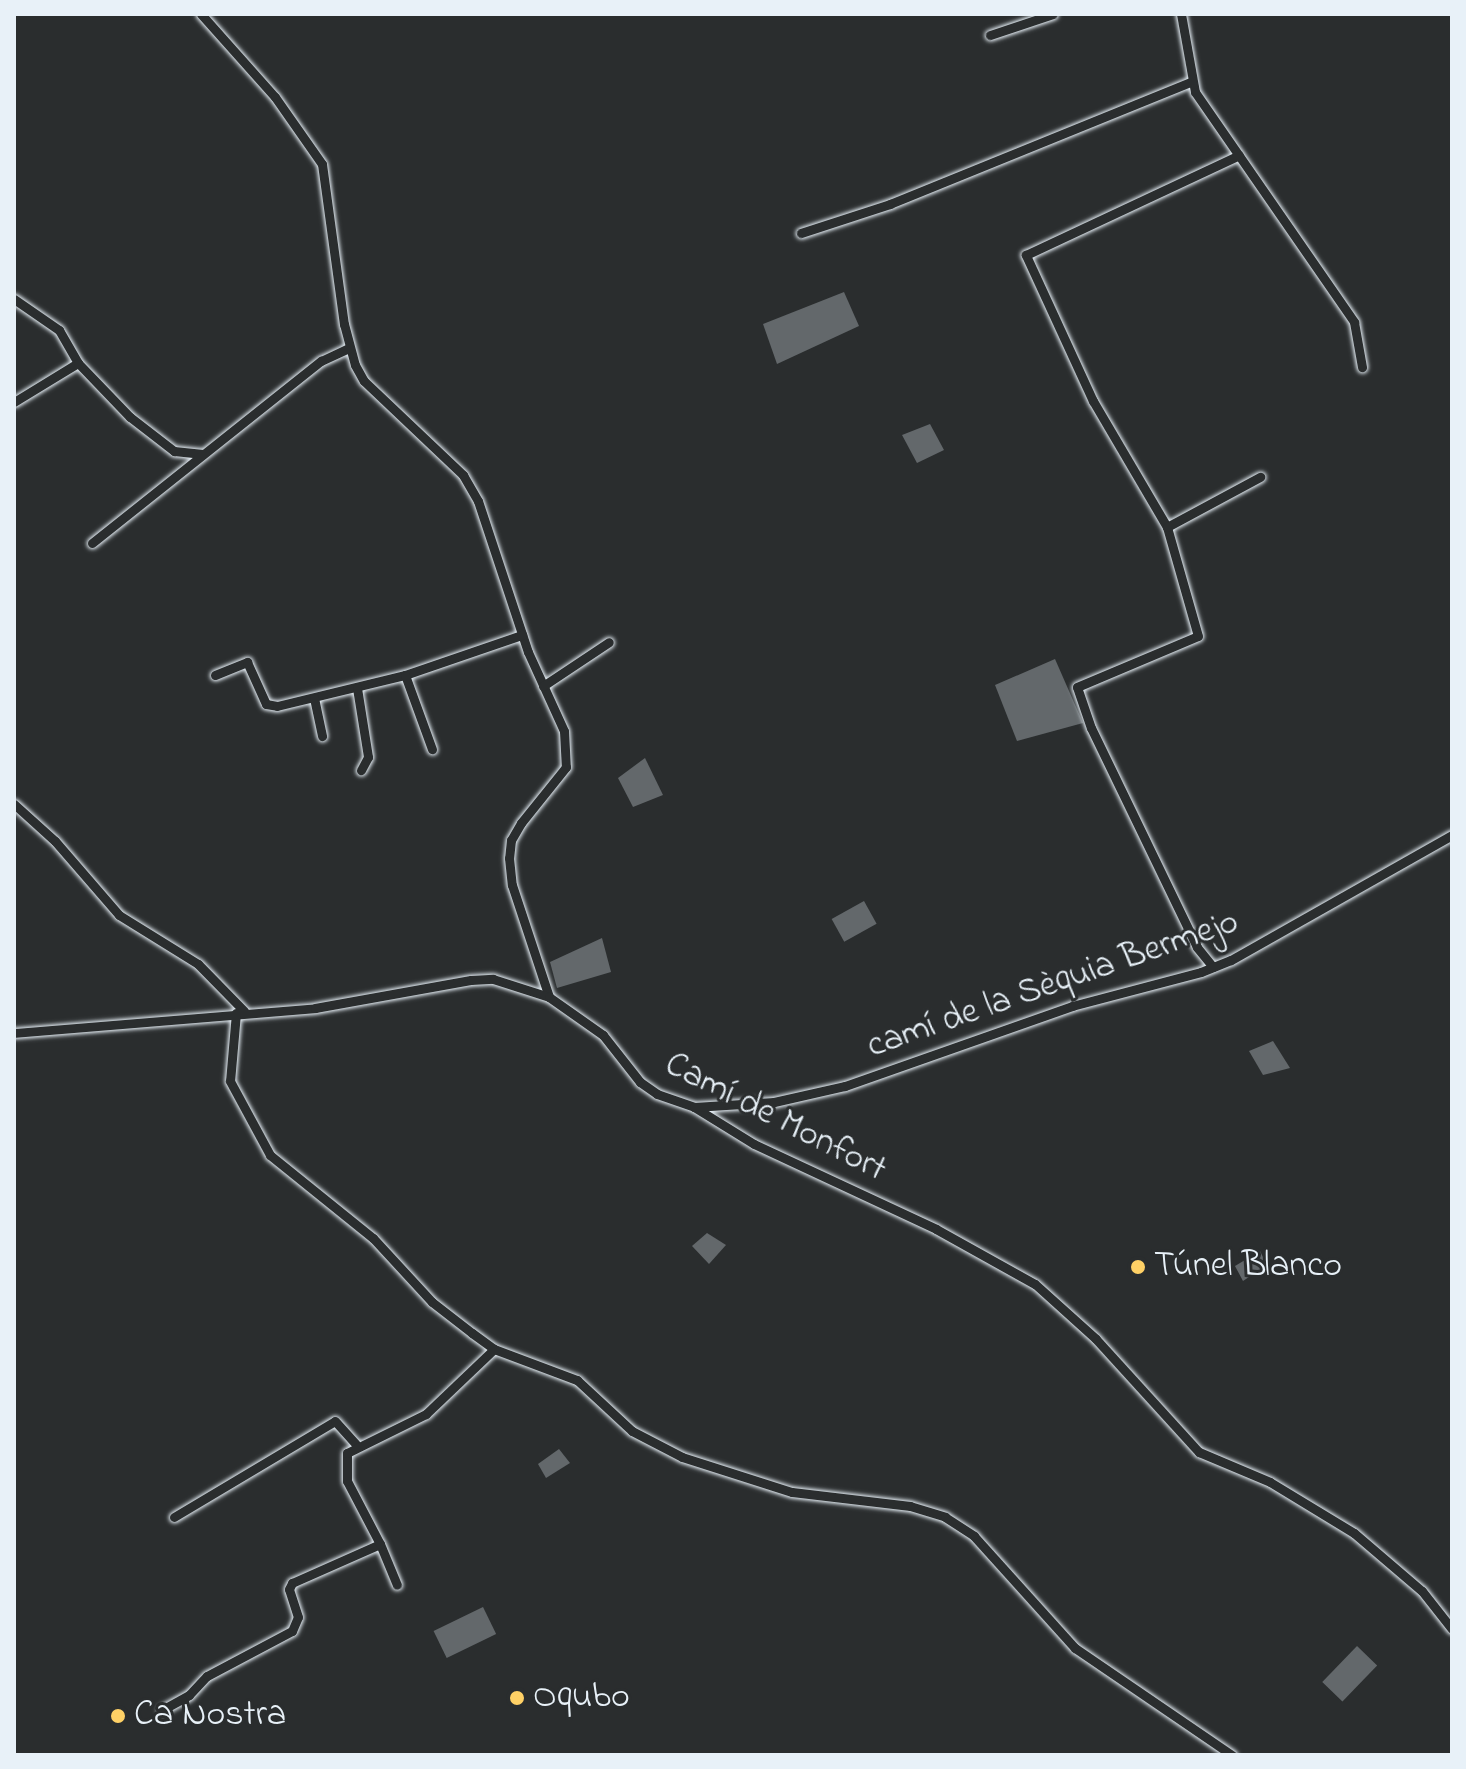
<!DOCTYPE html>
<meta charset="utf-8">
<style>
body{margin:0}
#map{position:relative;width:1466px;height:1769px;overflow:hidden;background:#2a2d2e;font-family:"Indie Flower",sans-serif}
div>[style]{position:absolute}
.water>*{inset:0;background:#63686b;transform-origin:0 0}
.roads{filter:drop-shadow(0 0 2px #e8f1f8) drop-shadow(0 0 2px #e8f1f8)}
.street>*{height:9px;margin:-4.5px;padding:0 4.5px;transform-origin:4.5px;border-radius:4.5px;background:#2a2d2e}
.dots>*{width:22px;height:22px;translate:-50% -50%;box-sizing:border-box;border:4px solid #2a2d2e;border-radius:50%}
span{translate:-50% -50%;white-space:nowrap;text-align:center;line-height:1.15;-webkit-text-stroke:6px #2a2d2e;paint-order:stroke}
.street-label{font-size:36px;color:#e8f1f8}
.poi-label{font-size:36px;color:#e8f1f8}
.left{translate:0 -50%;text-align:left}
.frame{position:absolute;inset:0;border:16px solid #e8f1f8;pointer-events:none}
</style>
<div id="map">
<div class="water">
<i style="clip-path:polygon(844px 292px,859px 326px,777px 364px,763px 324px)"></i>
<i style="clip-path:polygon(930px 424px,944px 450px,917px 463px,902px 435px)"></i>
<i style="clip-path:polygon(1055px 659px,1083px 723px,1017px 741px,995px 685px)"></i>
<i style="clip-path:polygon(645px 758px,663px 795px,633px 807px,618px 778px)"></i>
<i style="left:864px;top:901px;width:26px;height:37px;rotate:61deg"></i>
<i style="clip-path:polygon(602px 938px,611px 972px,557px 988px,550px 962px)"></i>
<i style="clip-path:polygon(1273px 1041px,1290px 1068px,1263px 1075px,1249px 1051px)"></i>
<i style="clip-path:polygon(707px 1233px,726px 1245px,709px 1264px,692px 1246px)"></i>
<i style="clip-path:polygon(1260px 1251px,1267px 1265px,1243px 1281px,1235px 1266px)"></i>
<i style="clip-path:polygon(559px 1449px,570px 1463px,546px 1478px,538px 1464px)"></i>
<i style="left:483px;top:1607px;width:30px;height:55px;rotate:64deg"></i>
<i style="left:1357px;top:1646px;width:28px;height:50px;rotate:44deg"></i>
</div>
<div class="roads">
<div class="street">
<i style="left:201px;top:14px;width:111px;rotate:48.3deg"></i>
<i style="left:275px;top:97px;width:82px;rotate:55deg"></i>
<i style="left:322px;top:164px;width:162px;rotate:82.2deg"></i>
<i style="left:344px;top:324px;width:42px;rotate:75deg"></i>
<i style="left:355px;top:365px;width:18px;rotate:61deg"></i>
<i style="left:364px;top:381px;width:137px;rotate:43.5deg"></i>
<i style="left:463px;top:475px;width:30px;rotate:60deg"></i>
<i style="left:478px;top:501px;width:159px;rotate:71.7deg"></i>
<i style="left:528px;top:652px;width:87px;rotate:65.5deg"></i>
<i style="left:564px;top:731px;width:36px;rotate:87deg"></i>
<i style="left:566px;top:767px;width:72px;rotate:128.8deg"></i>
<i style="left:521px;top:823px;width:20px;rotate:120deg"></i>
<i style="left:511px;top:840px;width:18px;rotate:96deg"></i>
<i style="left:509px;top:858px;width:27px;rotate:84deg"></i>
<i style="left:512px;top:885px;width:118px;rotate:71.7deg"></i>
<i style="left:1181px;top:14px;width:79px;rotate:79.8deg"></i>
<i style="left:1195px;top:92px;width:280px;rotate:55.3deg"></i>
<i style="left:1354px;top:322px;width:46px;rotate:79.9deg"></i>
<i style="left:990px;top:35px;width:66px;rotate:-18.4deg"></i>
<i style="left:801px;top:233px;width:94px;rotate:-18deg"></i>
<i style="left:890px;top:204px;width:324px;rotate:-22.1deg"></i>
<i style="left:14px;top:299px;width:55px;rotate:34.6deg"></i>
<i style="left:59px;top:330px;width:38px;rotate:60deg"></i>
<i style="left:14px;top:402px;width:75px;rotate:-31.4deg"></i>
<i style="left:78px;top:363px;width:75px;rotate:46.1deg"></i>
<i style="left:130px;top:417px;width:56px;rotate:37.7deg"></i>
<i style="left:174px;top:451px;width:29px;rotate:6deg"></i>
<i style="left:1167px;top:527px;width:146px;rotate:-120.4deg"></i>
<i style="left:1093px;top:401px;width:161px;rotate:-114.7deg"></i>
<i style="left:1026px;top:255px;width:235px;rotate:-25.1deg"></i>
<i style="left:92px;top:543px;width:293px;rotate:-38.5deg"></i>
<i style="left:321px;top:361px;width:31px;rotate:-25deg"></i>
<i style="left:215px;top:675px;width:35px;rotate:-22deg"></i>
<i style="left:247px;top:662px;width:46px;rotate:65.7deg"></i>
<i style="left:266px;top:704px;width:11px;rotate:10deg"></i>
<i style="left:277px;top:706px;width:132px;rotate:-13.6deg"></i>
<i style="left:405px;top:675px;width:124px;rotate:-18.9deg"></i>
<i style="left:405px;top:675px;width:79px;rotate:70deg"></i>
<i style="left:543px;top:686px;width:79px;rotate:-33.7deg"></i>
<i style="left:357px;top:688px;width:70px;rotate:80.9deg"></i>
<i style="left:368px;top:757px;width:15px;rotate:118deg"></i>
<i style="left:314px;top:698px;width:39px;rotate:78deg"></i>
<i style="left:14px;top:804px;width:55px;rotate:42.1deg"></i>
<i style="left:55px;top:841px;width:98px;rotate:49.1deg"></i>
<i style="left:119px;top:915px;width:93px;rotate:31.8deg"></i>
<i style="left:198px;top:964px;width:66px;rotate:45.6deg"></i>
<i style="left:1213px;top:967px;width:26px;rotate:-129deg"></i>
<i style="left:1197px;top:947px;width:243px;rotate:-115.8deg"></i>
<i style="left:1091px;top:728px;width:43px;rotate:-108.9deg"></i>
<i style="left:1077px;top:687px;width:131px;rotate:-22.9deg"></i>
<i style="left:1198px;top:636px;width:113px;rotate:-105.9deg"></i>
<i style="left:1167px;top:527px;width:106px;rotate:-28.3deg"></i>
<i style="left:236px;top:1013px;width:68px;rotate:95deg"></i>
<i style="left:230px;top:1081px;width:84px;rotate:61.6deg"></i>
<i style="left:270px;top:1155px;width:132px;rotate:38.9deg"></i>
<i style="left:373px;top:1238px;width:87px;rotate:47.3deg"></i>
<i style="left:432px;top:1302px;width:51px;rotate:37.8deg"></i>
<i style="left:472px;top:1333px;width:27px;rotate:36deg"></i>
<i style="left:494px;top:1349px;width:89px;rotate:20.5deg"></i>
<i style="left:577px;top:1380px;width:75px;rotate:42.8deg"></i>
<i style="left:632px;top:1431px;width:56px;rotate:27.5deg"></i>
<i style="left:682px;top:1457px;width:115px;rotate:17.7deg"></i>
<i style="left:792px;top:1492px;width:119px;rotate:6.8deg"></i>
<i style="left:910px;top:1506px;width:37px;rotate:17deg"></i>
<i style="left:945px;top:1517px;width:35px;rotate:33deg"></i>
<i style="left:974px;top:1536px;width:151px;rotate:48deg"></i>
<i style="left:1075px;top:1648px;width:190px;rotate:34.3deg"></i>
<i style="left:14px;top:1033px;width:302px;rotate:-4.7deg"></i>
<i style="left:315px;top:1008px;width:158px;rotate:-10.2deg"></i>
<i style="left:471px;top:980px;width:22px;rotate:-3deg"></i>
<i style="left:493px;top:979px;width:59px;rotate:17.8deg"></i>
<i style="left:549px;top:997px;width:66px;rotate:35.1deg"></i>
<i style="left:603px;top:1035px;width:60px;rotate:51.8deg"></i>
<i style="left:640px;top:1082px;width:21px;rotate:35deg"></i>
<i style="left:657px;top:1094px;width:39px;rotate:19deg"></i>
<i style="left:694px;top:1107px;width:70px;rotate:31.7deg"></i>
<i style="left:754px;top:1144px;width:201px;rotate:25deg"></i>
<i style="left:936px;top:1229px;width:113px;rotate:29.1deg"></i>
<i style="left:1035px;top:1284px;width:82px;rotate:42deg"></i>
<i style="left:1096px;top:1339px;width:153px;rotate:47.7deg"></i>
<i style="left:1199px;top:1452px;width:77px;rotate:22.9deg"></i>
<i style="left:1270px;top:1482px;width:98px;rotate:31.3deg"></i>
<i style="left:1354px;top:1533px;width:89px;rotate:40.5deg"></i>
<i style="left:1422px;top:1591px;width:48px;rotate:51.7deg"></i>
<i style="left:694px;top:1107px;width:80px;rotate:-3.6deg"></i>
<i style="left:774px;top:1102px;width:73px;rotate:-12.7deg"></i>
<i style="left:845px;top:1086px;width:241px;rotate:-19.4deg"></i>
<i style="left:1072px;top:1006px;width:133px;rotate:-14.8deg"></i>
<i style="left:1201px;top:972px;width:32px;rotate:-22deg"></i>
<i style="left:1231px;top:960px;width:254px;rotate:-29.5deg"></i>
<i style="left:174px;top:1517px;width:187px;rotate:-30.8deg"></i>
<i style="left:335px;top:1421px;width:31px;rotate:48deg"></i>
<i style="left:380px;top:1544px;width:44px;rotate:67.5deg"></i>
<i style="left:162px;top:1710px;width:31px;rotate:-29deg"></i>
<i style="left:189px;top:1695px;width:26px;rotate:-47deg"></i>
<i style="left:207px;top:1676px;width:96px;rotate:-27.9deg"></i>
<i style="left:292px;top:1631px;width:15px;rotate:-67deg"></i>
<i style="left:298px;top:1617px;width:29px;rotate:-108deg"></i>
<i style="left:289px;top:1589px;width:7px;rotate:-63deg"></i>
<i style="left:292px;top:1583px;width:96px;rotate:-23.9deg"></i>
<i style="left:380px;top:1544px;width:71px;rotate:-117.6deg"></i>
<i style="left:347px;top:1481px;width:28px;rotate:-90deg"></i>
<i style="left:347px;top:1453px;width:88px;rotate:-26.3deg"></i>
<i style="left:426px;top:1414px;width:94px;rotate:-43.7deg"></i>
</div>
</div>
<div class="dots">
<i style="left:1138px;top:1267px;background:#ffd166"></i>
<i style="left:517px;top:1698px;background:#ffd166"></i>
<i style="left:118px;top:1716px;background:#ffd166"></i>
</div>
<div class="street-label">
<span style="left:1053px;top:985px;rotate:-19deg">camí de la Sèquia Bermejo</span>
<span style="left:775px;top:1118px;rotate:27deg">Camí de Monfort</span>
</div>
<div class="poi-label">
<span class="left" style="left:1154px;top:1267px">Túnel Blanco</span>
<span class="left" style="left:533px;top:1698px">Oqubo</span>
<span class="left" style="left:134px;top:1716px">Ca Nostra</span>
</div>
<div class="frame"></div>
</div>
